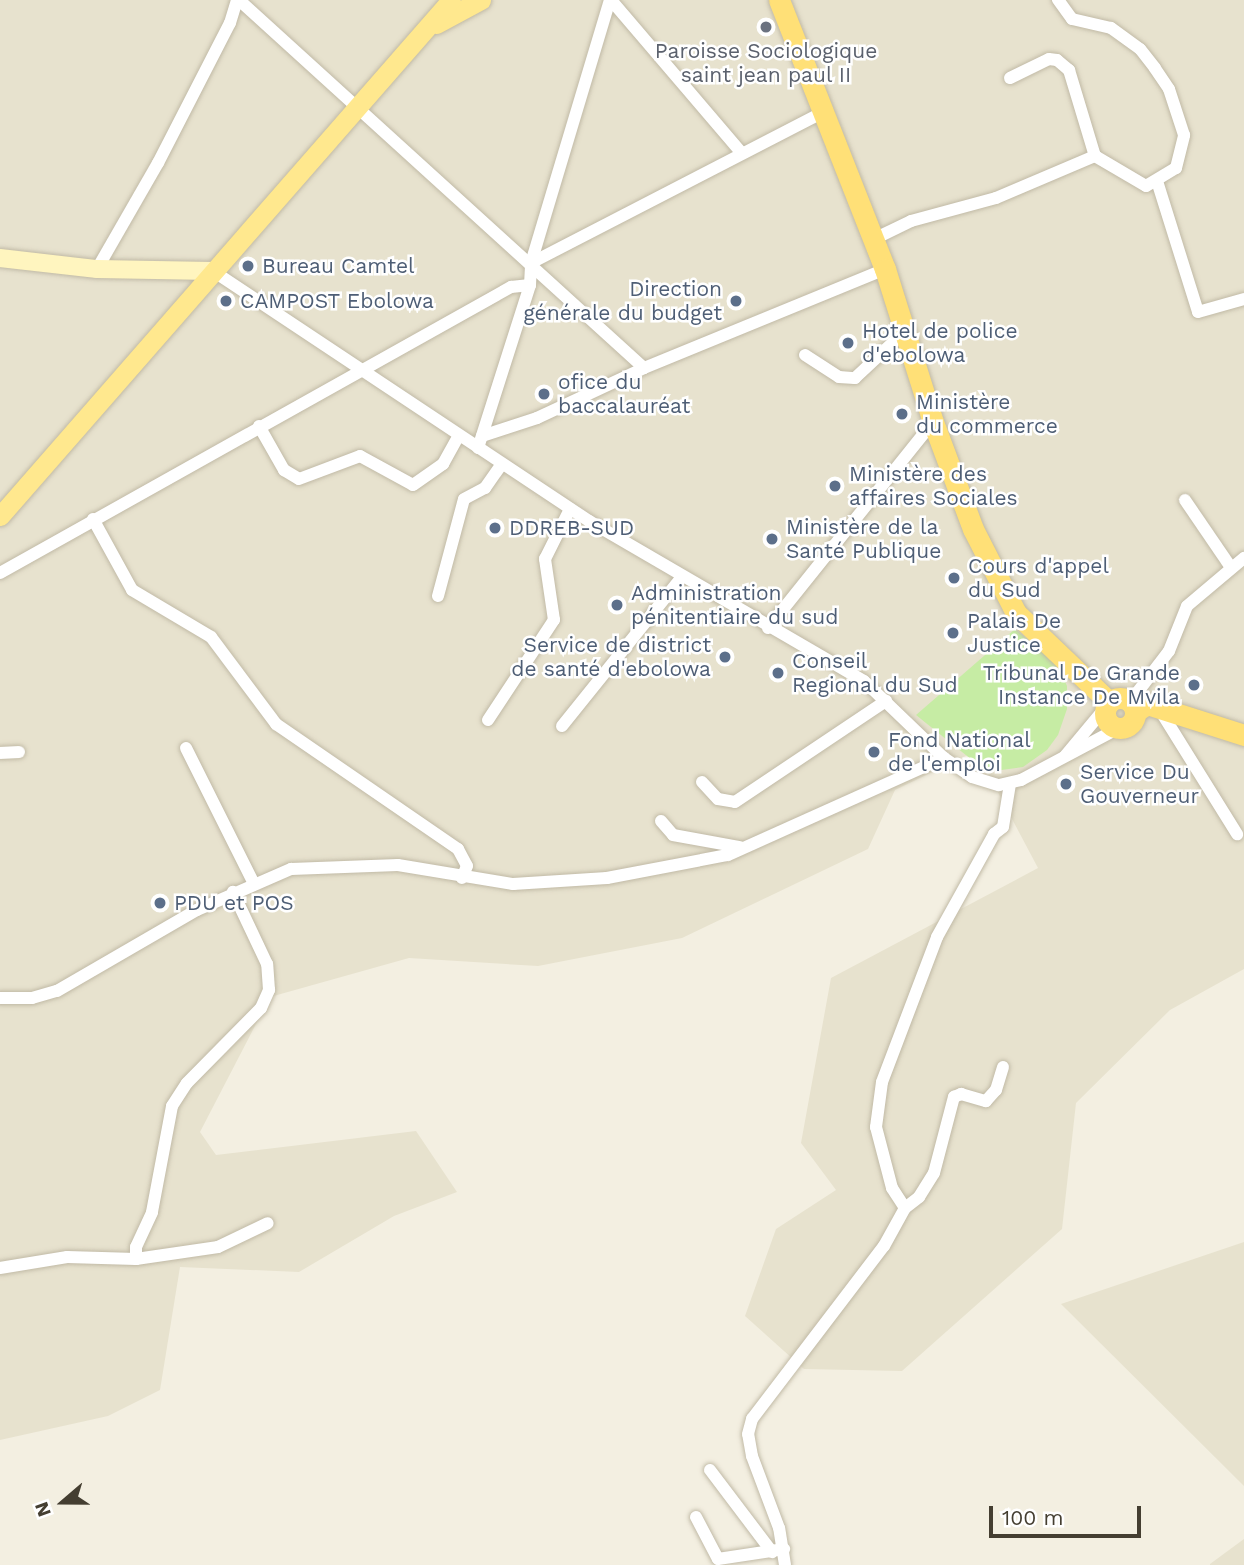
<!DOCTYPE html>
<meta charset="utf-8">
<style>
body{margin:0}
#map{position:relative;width:1244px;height:1565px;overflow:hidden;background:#f3efe1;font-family:"Work Sans",sans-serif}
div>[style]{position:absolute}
.residential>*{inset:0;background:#e7e2ce}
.green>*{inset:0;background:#c6eca4}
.roads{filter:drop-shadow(0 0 2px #c1baa6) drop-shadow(0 0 2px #c1baa6)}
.minor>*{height:12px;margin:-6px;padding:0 6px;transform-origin:6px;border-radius:6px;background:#fff}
.secondary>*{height:18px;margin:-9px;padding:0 9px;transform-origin:9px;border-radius:9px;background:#fff5bf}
.primary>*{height:19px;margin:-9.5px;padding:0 9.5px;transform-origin:9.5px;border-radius:9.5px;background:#ffe88e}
.trunk>*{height:21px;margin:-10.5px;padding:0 10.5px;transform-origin:10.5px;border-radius:10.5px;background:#ffe077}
.trunk>.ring{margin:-10.5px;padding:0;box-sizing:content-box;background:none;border:21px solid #ffe077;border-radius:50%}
.dots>*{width:19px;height:19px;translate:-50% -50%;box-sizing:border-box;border:4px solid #fff;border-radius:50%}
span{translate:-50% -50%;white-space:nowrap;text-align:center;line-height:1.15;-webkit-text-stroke:5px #fff;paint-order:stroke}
.worship-label{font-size:21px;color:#5b616d}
.service-label{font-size:21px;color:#4e5e75}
.left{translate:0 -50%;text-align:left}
.right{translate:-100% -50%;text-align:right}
.north{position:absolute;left:28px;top:1467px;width:70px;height:70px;-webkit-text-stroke:5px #fff;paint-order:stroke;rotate:250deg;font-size:19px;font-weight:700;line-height:28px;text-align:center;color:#443e31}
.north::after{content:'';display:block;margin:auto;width:24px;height:32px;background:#443e31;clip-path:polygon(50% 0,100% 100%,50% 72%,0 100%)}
.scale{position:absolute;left:989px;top:1506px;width:152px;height:32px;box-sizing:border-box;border:4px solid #443e31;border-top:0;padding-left:9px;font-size:21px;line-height:24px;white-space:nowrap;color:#443e31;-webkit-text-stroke:5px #fff;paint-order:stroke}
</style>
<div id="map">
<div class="residential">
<i style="clip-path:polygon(0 0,1244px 0,1244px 969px,1170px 1010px,1076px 1103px,1062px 1229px,902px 1371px,804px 1369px,745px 1316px,776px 1229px,836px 1190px,801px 1143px,831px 978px,1038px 868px,976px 751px,895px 790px,868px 849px,682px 938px,538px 966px,409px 958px,270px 997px,200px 1132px,216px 1155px,416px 1131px,457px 1192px,394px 1216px,299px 1272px,180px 1267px,160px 1390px,108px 1416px,0 1440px)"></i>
<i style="clip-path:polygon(1244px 1242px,1244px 1486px,1061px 1304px)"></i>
<i style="clip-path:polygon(1244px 1539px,1244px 1565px,1210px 1565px,1210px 1564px)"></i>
</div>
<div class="green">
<i style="clip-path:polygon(1015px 629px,1058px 665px,1067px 686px,1067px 709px,1058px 735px,1047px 750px,1023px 767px,987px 772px,916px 715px)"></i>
</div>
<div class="roads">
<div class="minor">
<i style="left:239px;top:0;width:547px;rotate:42.26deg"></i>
<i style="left:611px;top:0;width:200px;rotate:49.5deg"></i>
<i style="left:1010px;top:78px;width:43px;rotate:-26deg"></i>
<i style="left:1049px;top:59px;width:8px;rotate:7deg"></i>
<i style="left:1057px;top:60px;width:16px;rotate:40deg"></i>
<i style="left:1069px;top:70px;width:90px;rotate:73.2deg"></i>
<i style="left:1095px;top:156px;width:59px;rotate:30.5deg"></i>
<i style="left:1146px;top:186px;width:35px;rotate:-31deg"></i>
<i style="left:1176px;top:168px;width:34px;rotate:-76deg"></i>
<i style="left:1184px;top:135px;width:48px;rotate:-108.1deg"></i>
<i style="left:1169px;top:89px;width:25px;rotate:-124deg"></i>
<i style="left:1155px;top:68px;width:24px;rotate:-128deg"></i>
<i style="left:1140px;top:49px;width:36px;rotate:-144deg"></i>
<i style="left:1111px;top:28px;width:40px;rotate:-167deg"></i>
<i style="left:1072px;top:19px;width:24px;rotate:-126deg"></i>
<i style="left:1157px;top:181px;width:137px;rotate:72.6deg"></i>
<i style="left:1198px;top:312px;width:48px;rotate:-15.8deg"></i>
<i style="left:874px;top:239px;width:41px;rotate:-25.9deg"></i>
<i style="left:911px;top:221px;width:88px;rotate:-15.1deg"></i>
<i style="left:996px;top:198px;width:108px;rotate:-23deg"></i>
<i style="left:531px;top:263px;width:331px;rotate:-27.3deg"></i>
<i style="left:97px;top:269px;width:122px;rotate:-60.1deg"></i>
<i style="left:158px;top:163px;width:157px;rotate:-62.8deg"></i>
<i style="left:230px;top:23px;width:24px;rotate:-73deg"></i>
<i style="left:213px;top:271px;width:452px;rotate:33.6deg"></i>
<i style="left:589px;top:521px;width:318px;rotate:30.2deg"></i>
<i style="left:864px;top:681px;width:111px;rotate:43.9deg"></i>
<i style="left:944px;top:758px;width:34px;rotate:34deg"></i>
<i style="left:972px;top:777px;width:28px;rotate:17deg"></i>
<i style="left:999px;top:785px;width:23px;rotate:-13deg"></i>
<i style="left:1021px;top:780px;width:111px;rotate:-28deg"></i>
<i style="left:805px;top:355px;width:40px;rotate:32.9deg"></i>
<i style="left:839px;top:377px;width:16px;rotate:4deg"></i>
<i style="left:855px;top:378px;width:69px;rotate:-43.2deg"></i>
<i style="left:259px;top:426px;width:51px;rotate:60.4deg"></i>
<i style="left:284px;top:470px;width:17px;rotate:31deg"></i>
<i style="left:299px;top:479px;width:65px;rotate:-20.7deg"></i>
<i style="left:360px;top:456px;width:60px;rotate:28.7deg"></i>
<i style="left:413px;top:485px;width:37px;rotate:-35deg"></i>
<i style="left:443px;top:464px;width:33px;rotate:-61deg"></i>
<i style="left:482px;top:436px;width:58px;rotate:-18.1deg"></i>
<i style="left:537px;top:418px;width:118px;rotate:-25deg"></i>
<i style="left:644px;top:368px;width:261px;rotate:-22.3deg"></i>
<i style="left:478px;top:448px;width:171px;rotate:-72.3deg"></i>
<i style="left:530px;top:285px;width:22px;rotate:-87deg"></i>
<i style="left:531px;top:263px;width:275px;rotate:-73.3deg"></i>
<i style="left:1185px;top:500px;width:80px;rotate:55.7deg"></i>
<i style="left:93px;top:519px;width:81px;rotate:61.2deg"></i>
<i style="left:132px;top:590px;width:92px;rotate:30.7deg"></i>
<i style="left:211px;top:637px;width:109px;rotate:53.2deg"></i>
<i style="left:276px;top:724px;width:221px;rotate:34.5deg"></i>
<i style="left:458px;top:849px;width:19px;rotate:62deg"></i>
<i style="left:467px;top:866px;width:13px;rotate:113deg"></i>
<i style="left:0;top:573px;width:586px;rotate:-29.24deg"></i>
<i style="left:511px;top:287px;width:19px;rotate:-6deg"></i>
<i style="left:438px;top:596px;width:100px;rotate:-75deg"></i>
<i style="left:464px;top:499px;width:24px;rotate:-28deg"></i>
<i style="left:485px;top:488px;width:29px;rotate:-55deg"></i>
<i style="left:768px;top:628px;width:264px;rotate:-51.3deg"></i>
<i style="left:1130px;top:702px;width:64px;rotate:-52.6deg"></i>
<i style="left:1169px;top:651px;width:48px;rotate:-68.2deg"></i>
<i style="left:1187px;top:606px;width:75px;rotate:-40.1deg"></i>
<i style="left:1158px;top:707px;width:150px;rotate:58.1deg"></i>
<i style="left:488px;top:720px;width:120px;rotate:-56.6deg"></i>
<i style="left:554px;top:620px;width:62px;rotate:-98.4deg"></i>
<i style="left:545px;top:559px;width:56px;rotate:-63.4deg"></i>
<i style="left:562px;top:726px;width:191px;rotate:-51.2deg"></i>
<i style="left:186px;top:748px;width:150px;rotate:63.4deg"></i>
<i style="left:0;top:753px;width:19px;rotate:-3deg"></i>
<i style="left:1065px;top:756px;width:64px;rotate:-50.1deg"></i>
<i style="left:702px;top:782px;width:23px;rotate:47deg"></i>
<i style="left:718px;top:799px;width:17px;rotate:10deg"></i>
<i style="left:735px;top:802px;width:182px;rotate:-33.8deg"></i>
<i style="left:661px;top:821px;width:18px;rotate:49deg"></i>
<i style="left:673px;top:835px;width:68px;rotate:10.2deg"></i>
<i style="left:0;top:998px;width:32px"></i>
<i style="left:32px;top:998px;width:26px;rotate:-16deg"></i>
<i style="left:57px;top:991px;width:162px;rotate:-30.1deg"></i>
<i style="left:197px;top:910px;width:103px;rotate:-23.6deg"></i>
<i style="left:291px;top:869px;width:107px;rotate:-2.1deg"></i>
<i style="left:398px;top:865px;width:117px;rotate:9.4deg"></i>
<i style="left:513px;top:884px;width:94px;rotate:-3.7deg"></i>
<i style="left:607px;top:878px;width:123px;rotate:-10.8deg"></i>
<i style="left:728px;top:855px;width:237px;rotate:-24.2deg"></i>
<i style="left:905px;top:1208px;width:24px;rotate:-123deg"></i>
<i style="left:892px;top:1188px;width:63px;rotate:-104.7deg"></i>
<i style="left:876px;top:1127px;width:45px;rotate:-82.4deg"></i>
<i style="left:882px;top:1082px;width:155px;rotate:-69.2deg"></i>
<i style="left:937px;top:937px;width:118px;rotate:-61deg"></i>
<i style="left:994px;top:834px;width:11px;rotate:-38deg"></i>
<i style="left:1003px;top:827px;width:44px;rotate:-80.8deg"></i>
<i style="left:136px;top:1259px;width:12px;rotate:-90deg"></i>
<i style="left:136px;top:1247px;width:38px;rotate:-65deg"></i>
<i style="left:152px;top:1212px;width:108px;rotate:-79.3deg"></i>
<i style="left:172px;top:1106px;width:27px;rotate:-57deg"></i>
<i style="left:187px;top:1083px;width:105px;rotate:-45.4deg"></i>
<i style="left:261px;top:1008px;width:20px;rotate:-66deg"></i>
<i style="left:269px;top:990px;width:26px;rotate:-94deg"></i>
<i style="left:267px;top:964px;width:80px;rotate:-115.3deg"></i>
<i style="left:0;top:1268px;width:68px;rotate:-9.3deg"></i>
<i style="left:67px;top:1257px;width:69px;rotate:1.7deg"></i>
<i style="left:136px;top:1259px;width:83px;rotate:-8.3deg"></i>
<i style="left:218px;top:1247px;width:55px;rotate:-25.6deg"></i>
<i style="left:710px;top:1470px;width:103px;rotate:52.9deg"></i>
<i style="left:696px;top:1517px;width:47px;rotate:62.4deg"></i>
<i style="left:718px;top:1559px;width:67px;rotate:-8.6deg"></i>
<i style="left:785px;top:1565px;width:37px;rotate:-99deg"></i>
<i style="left:779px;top:1528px;width:77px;rotate:-110.6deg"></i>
<i style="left:752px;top:1456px;width:22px;rotate:-100deg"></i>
<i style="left:748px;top:1434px;width:16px;rotate:-75deg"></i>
<i style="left:752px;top:1419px;width:218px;rotate:-52.7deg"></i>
<i style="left:884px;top:1246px;width:43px;rotate:-61.1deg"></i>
<i style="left:905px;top:1208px;width:18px;rotate:-38deg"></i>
<i style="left:919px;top:1197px;width:28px;rotate:-58deg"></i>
<i style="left:934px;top:1173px;width:79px;rotate:-75.3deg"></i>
<i style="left:954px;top:1097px;width:8px;rotate:-23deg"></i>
<i style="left:961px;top:1094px;width:26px;rotate:16deg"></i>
<i style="left:986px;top:1101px;width:15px;rotate:-48deg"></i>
<i style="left:996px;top:1090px;width:24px;rotate:-73deg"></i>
</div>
<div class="secondary">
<i style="left:0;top:258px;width:98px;rotate:6.5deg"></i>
<i style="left:97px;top:269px;width:116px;rotate:1deg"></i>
</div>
<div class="primary">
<i style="left:436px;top:24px;width:51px;rotate:-28.1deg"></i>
<i style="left:0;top:516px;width:685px;rotate:-48.85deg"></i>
</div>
<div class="trunk">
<i style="left:779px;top:0;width:289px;rotate:68.5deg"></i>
<i style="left:885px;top:269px;width:160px;rotate:72.6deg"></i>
<i style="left:933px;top:422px;width:114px;rotate:69.5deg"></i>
<i style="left:973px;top:529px;width:94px;rotate:62.9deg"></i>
<i style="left:1016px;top:613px;width:129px;rotate:43.7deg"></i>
<i class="ring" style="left:1105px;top:698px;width:9px;height:9px"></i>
<i style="left:1135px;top:712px;width:14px;rotate:-34deg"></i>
<i style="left:1147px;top:704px;width:102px;rotate:17.7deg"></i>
</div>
</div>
<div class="dots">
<i style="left:766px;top:27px;background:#6b7280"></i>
<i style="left:248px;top:266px;background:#5c6f8a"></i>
<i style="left:226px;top:301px;background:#5c6f8a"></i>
<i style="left:736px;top:301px;background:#5c6f8a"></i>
<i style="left:848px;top:343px;background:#5c6f8a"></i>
<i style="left:544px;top:394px;background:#5c6f8a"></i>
<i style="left:902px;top:414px;background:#5c6f8a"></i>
<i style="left:835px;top:486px;background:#5c6f8a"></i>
<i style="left:495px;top:528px;background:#5c6f8a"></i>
<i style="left:772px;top:539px;background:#5c6f8a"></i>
<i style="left:954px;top:578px;background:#5c6f8a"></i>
<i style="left:617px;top:605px;background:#5c6f8a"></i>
<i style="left:953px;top:633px;background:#5c6f8a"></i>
<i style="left:725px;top:657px;background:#5c6f8a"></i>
<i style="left:778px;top:673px;background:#5c6f8a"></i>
<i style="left:1194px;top:685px;background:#5c6f8a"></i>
<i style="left:874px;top:752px;background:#5c6f8a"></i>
<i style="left:1066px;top:784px;background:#5c6f8a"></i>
<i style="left:160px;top:903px;background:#5c6f8a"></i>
</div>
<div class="worship-label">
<span style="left:766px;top:63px">Paroisse Sociologique<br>saint jean paul II</span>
</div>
<div class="service-label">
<span class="left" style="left:262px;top:266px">Bureau Camtel</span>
<span class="right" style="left:722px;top:301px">Direction<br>générale du budget</span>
<span class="left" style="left:240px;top:301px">CAMPOST Ebolowa</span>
<span class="left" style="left:862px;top:343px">Hotel de police<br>d'ebolowa</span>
<span class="left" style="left:558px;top:394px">ofice du<br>baccalauréat</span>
<span class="left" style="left:916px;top:414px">Ministère<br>du commerce</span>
<span class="left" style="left:849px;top:486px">Ministère des<br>affaires Sociales</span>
<span class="left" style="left:786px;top:539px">Ministère de la<br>Santé Publique</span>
<span class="left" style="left:509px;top:528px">DDREB-SUD</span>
<span class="left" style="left:968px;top:578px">Cours d'appel<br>du Sud</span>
<span class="left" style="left:631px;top:605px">Administration<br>pénitentiaire du sud</span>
<span class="left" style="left:967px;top:633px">Palais De<br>Justice</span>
<span class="right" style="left:711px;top:657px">Service de district<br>de santé d'ebolowa</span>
<span class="left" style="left:792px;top:673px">Conseil<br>Regional du Sud</span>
<span class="right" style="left:1180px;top:685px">Tribunal De Grande<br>Instance De Mvila</span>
<span class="left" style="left:888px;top:752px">Fond National<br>de l'emploi</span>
<span class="left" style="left:1080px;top:784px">Service Du<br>Gouverneur</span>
<span class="left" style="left:174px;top:903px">PDU et POS</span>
</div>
<div class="north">N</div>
<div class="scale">100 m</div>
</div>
